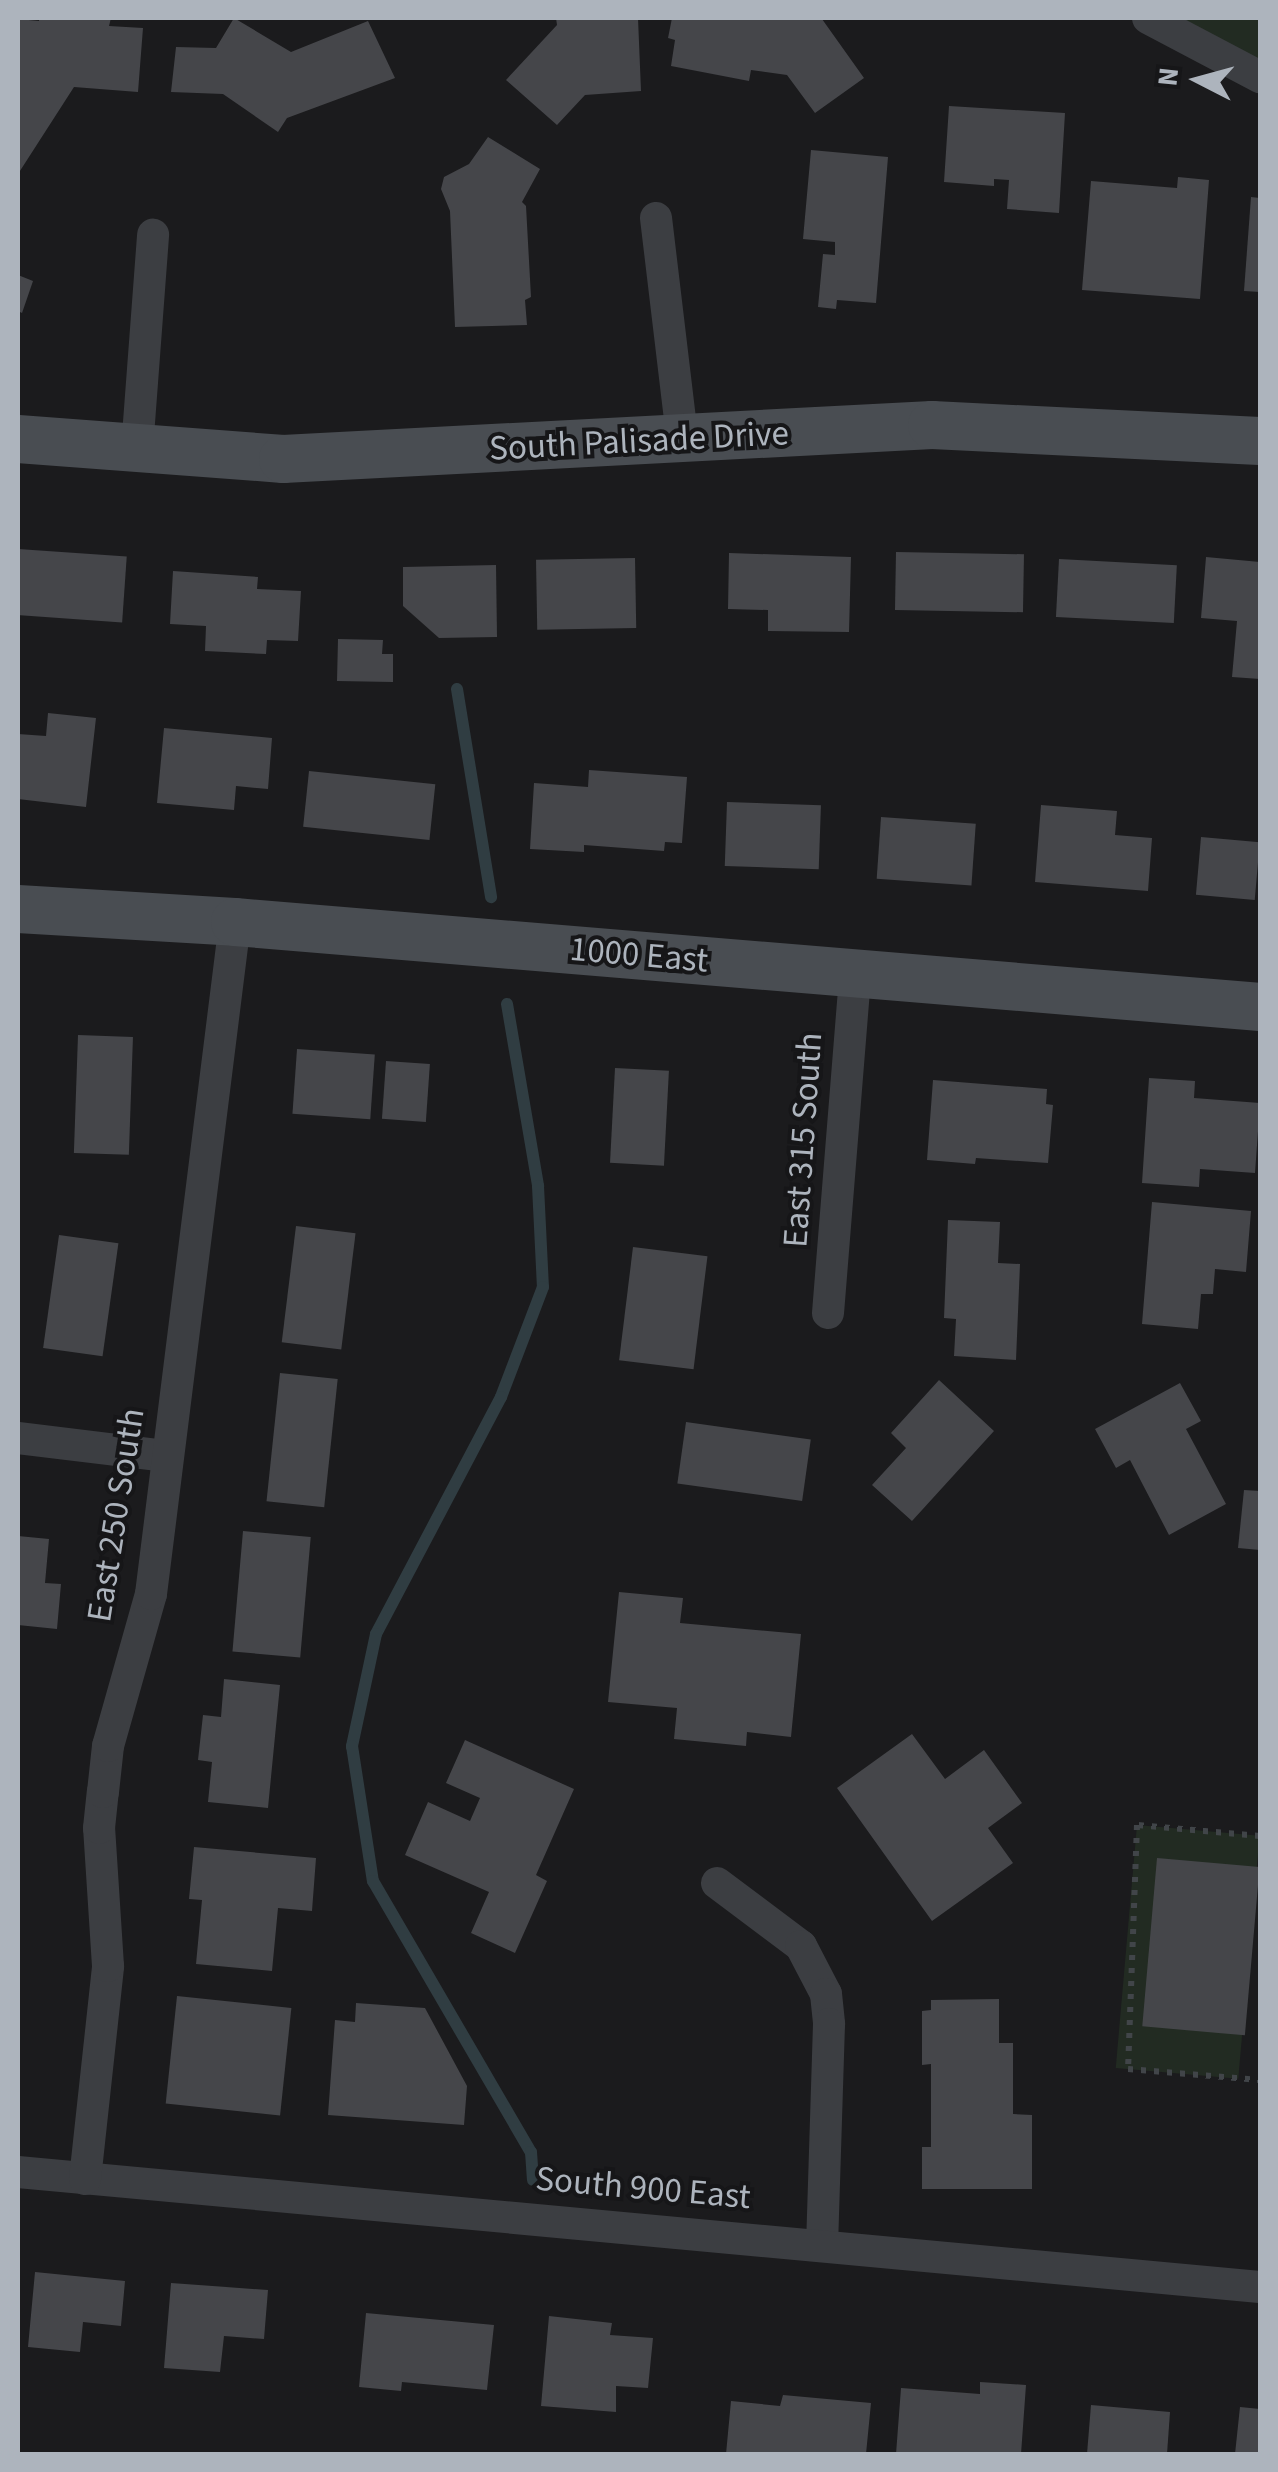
<!DOCTYPE html>
<style>
body{margin:0}
#map{position:relative;width:1278px;height:2472px;overflow:hidden;background:#1b1b1d;font-family:"Source Sans 3",sans-serif}
div>[style]{position:absolute}
.green>*{inset:0;background:#222b22;transform-origin:0 0}
.stream>*{height:12px;margin:-6px;padding:0 6px;transform-origin:6px;border-radius:6px;background:#303d42}
.building>*{inset:0;background:#45464a;transform-origin:0 0}
.path>*{height:6px;margin-top:-3px;transform-origin:0;background:repeating-linear-gradient(90deg,#414549 0 5px,transparent 0 13px)}
.street>*{height:32px;margin:-16px;padding:0 16px;transform-origin:16px;border-radius:16px;background:#3c3e42}
.secondary>*{height:48px;margin:-24px;padding:0 24px;transform-origin:24px;border-radius:24px;background:#494d52}
span{translate:-50% -50%;white-space:nowrap;text-align:center;line-height:1.15;-webkit-text-stroke:8px #161618;paint-order:stroke}
.street-label{font-size:35px;color:#adb4bd}
.frame{position:absolute;inset:0;border:20px solid #adb4bd;pointer-events:none}
.north{position:absolute;left:1148px;top:30px;width:100px;height:100px;-webkit-text-stroke:8px #161618;paint-order:stroke;rotate:276deg;font-size:28px;font-weight:700;line-height:40px;text-align:center;color:#adb4bd}
.north::after{content:'';display:block;margin:auto;width:35px;height:45px;background:#adb4bd;clip-path:polygon(50% 0,100% 100%,50% 72%,0 100%)}
</style>
<div id="map">
<div class="green">
<i style="clip-path:polygon(1180px 18px,1260px 18px,1260px 61px)"></i>
<i style="left:1137px;top:1825px;width:123px;height:244px;rotate:5deg"></i>
</div>
<div class="stream">
<i style="left:457px;top:689px;width:211px;rotate:80.7deg"></i>
<i style="left:507px;top:1004px;width:185px;rotate:80.3deg"></i>
<i style="left:538px;top:1186px;width:101px;rotate:87.2deg"></i>
<i style="left:543px;top:1287px;width:118px;rotate:110.9deg"></i>
<i style="left:501px;top:1397px;width:268px;rotate:117.8deg"></i>
<i style="left:376px;top:1634px;width:115px;rotate:102.1deg"></i>
<i style="left:352px;top:1746px;width:137px;rotate:81.2deg"></i>
<i style="left:373px;top:1881px;width:314px;rotate:59.8deg"></i>
<i style="left:531px;top:2152px;width:28px;rotate:86deg"></i>
</div>
<div class="building">
<i style="clip-path:polygon(39px 18px,111px 18px,109px 26px,143px 28px,138px 92px,74px 87px,18px 174px,18px 19px,39px 21px)"></i>
<i style="clip-path:polygon(234px 18px,291px 52px,368px 21px,395px 78px,287px 118px,278px 132px,223px 94px,171px 92px,176px 47px,216px 48px)"></i>
<i style="clip-path:polygon(556px 18px,638px 18px,641px 91px,585px 95px,557px 125px,506px 80px,557px 25px)"></i>
<i style="clip-path:polygon(672px 18px,822px 19px,864px 78px,815px 113px,787px 75px,751px 70px,749px 81px,671px 66px,675px 40px,668px 38px)"></i>
<i style="clip-path:polygon(949px 106px,1065px 113px,1059px 213px,1007px 209px,1009px 180px,994px 179px,994px 186px,944px 182px)"></i>
<i style="clip-path:polygon(488px 137px,540px 169px,522px 202px,526px 206px,531px 297px,525px 300px,527px 325px,455px 327px,450px 211px,441px 189px,444px 177px,469px 164px)"></i>
<i style="clip-path:polygon(811px 150px,888px 157px,876px 303px,837px 300px,836px 309px,818px 307px,823px 254px,835px 255px,835px 242px,803px 239px)"></i>
<i style="clip-path:polygon(1178px 177px,1209px 180px,1200px 299px,1082px 290px,1091px 181px,1177px 188px)"></i>
<i style="clip-path:polygon(1251px 197px,1260px 198px,1260px 292px,1244px 291px)"></i>
<i style="clip-path:polygon(18px 275px,33px 281px,22px 313px,18px 311px)"></i>
<i style="left:18px;top:549px;width:109px;height:66px;rotate:4deg"></i>
<i style="left:896px;top:552px;width:128px;height:58px;rotate:1deg"></i>
<i style="clip-path:polygon(729px 553px,851px 557px,849px 632px,768px 631px,768px 610px,728px 609px)"></i>
<i style="clip-path:polygon(1206px 557px,1260px 562px,1260px 679px,1232px 677px,1237px 621px,1201px 618px)"></i>
<i style="left:635px;top:558px;width:70px;height:99px;rotate:89deg"></i>
<i style="left:1059px;top:559px;width:118px;height:58px;rotate:3deg"></i>
<i style="clip-path:polygon(496px 565px,497px 637px,439px 638px,403px 606px,403px 567px)"></i>
<i style="clip-path:polygon(173px 571px,258px 577px,257px 589px,301px 591px,298px 641px,267px 640px,266px 654px,205px 651px,206px 626px,170px 624px)"></i>
<i style="clip-path:polygon(338px 639px,383px 640px,382px 654px,393px 654px,393px 682px,337px 681px)"></i>
<i style="clip-path:polygon(48px 713px,96px 718px,86px 807px,18px 799px,18px 734px,46px 736px)"></i>
<i style="clip-path:polygon(164px 728px,272px 738px,268px 789px,236px 786px,234px 810px,157px 803px)"></i>
<i style="clip-path:polygon(589px 770px,687px 777px,682px 843px,665px 842px,664px 851px,584px 845px,584px 852px,530px 849px,534px 783px,588px 787px)"></i>
<i style="left:309px;top:771px;width:127px;height:56px;rotate:6deg"></i>
<i style="left:727px;top:802px;width:94px;height:64px;rotate:2deg"></i>
<i style="clip-path:polygon(1041px 805px,1117px 811px,1115px 835px,1152px 838px,1148px 891px,1035px 882px)"></i>
<i style="left:881px;top:817px;width:95px;height:62px;rotate:4deg"></i>
<i style="left:1201px;top:837px;width:59px;height:58px;rotate:5deg"></i>
<i style="left:78px;top:1035px;width:55px;height:118px;rotate:2deg"></i>
<i style="left:297px;top:1049px;width:78px;height:65px;rotate:4deg"></i>
<i style="left:386px;top:1061px;width:44px;height:58px;rotate:4deg"></i>
<i style="left:615px;top:1068px;width:54px;height:95px;rotate:3deg"></i>
<i style="clip-path:polygon(1149px 1078px,1195px 1081px,1194px 1098px,1260px 1103px,1255px 1173px,1200px 1169px,1199px 1187px,1142px 1183px)"></i>
<i style="clip-path:polygon(933px 1080px,1047px 1089px,1046px 1104px,1053px 1105px,1048px 1163px,976px 1158px,975px 1164px,927px 1160px)"></i>
<i style="clip-path:polygon(1152px 1202px,1251px 1211px,1246px 1272px,1215px 1269px,1213px 1294px,1201px 1294px,1198px 1329px,1142px 1324px)"></i>
<i style="clip-path:polygon(948px 1220px,1000px 1222px,998px 1263px,1020px 1264px,1016px 1360px,954px 1356px,956px 1319px,944px 1318px)"></i>
<i style="left:296px;top:1226px;width:60px;height:117px;rotate:7deg"></i>
<i style="left:59px;top:1235px;width:60px;height:114px;rotate:8deg"></i>
<i style="left:633px;top:1247px;width:75px;height:114px;rotate:7deg"></i>
<i style="left:280px;top:1373px;width:58px;height:129px;rotate:6deg"></i>
<i style="clip-path:polygon(939px 1380px,994px 1431px,912px 1521px,872px 1485px,906px 1448px,891px 1433px)"></i>
<i style="clip-path:polygon(1180px 1383px,1201px 1421px,1186px 1429px,1226px 1504px,1169px 1535px,1130px 1460px,1116px 1468px,1095px 1429px)"></i>
<i style="left:686px;top:1422px;width:126px;height:62px;rotate:8deg"></i>
<i style="clip-path:polygon(1244px 1490px,1260px 1491px,1260px 1550px,1238px 1548px)"></i>
<i style="left:243px;top:1531px;width:68px;height:121px;rotate:5deg"></i>
<i style="clip-path:polygon(18px 1536px,49px 1539px,45px 1583px,61px 1584px,57px 1629px,18px 1625px)"></i>
<i style="clip-path:polygon(619px 1592px,683px 1598px,680px 1623px,801px 1634px,791px 1737px,747px 1732px,746px 1746px,674px 1739px,677px 1708px,608px 1702px)"></i>
<i style="clip-path:polygon(224px 1679px,280px 1685px,268px 1808px,208px 1802px,212px 1762px,198px 1760px,203px 1715px,221px 1717px)"></i>
<i style="clip-path:polygon(912px 1734px,945px 1779px,984px 1750px,1022px 1803px,988px 1828px,1013px 1863px,932px 1921px,837px 1788px)"></i>
<i style="clip-path:polygon(465px 1740px,574px 1789px,536px 1875px,547px 1881px,515px 1953px,471px 1933px,489px 1892px,405px 1855px,428px 1802px,470px 1821px,480px 1798px,446px 1783px)"></i>
<i style="clip-path:polygon(194px 1847px,316px 1858px,312px 1911px,278px 1908px,272px 1971px,196px 1964px,202px 1900px,189px 1899px)"></i>
<i style="left:1157px;top:1858px;width:103px;height:169px;rotate:5deg"></i>
<i style="left:177px;top:1996px;width:115px;height:108px;rotate:6deg"></i>
<i style="clip-path:polygon(999px 1999px,999px 2043px,1013px 2043px,1013px 2114px,1032px 2115px,1032px 2189px,922px 2189px,922px 2147px,931px 2147px,931px 2064px,922px 2065px,922px 2011px,931px 2010px,931px 2000px)"></i>
<i style="clip-path:polygon(356px 2003px,425px 2008px,467px 2086px,464px 2125px,328px 2115px,335px 2020px,355px 2022px)"></i>
<i style="clip-path:polygon(35px 2272px,125px 2281px,121px 2326px,83px 2322px,80px 2352px,28px 2347px)"></i>
<i style="clip-path:polygon(171px 2283px,268px 2290px,264px 2339px,224px 2336px,220px 2372px,164px 2368px)"></i>
<i style="clip-path:polygon(366px 2313px,494px 2325px,487px 2390px,402px 2382px,401px 2391px,359px 2387px)"></i>
<i style="clip-path:polygon(549px 2316px,612px 2323px,610px 2335px,653px 2338px,648px 2388px,616px 2386px,616px 2412px,541px 2406px)"></i>
<i style="clip-path:polygon(980px 2382px,1026px 2385px,1021px 2454px,896px 2454px,901px 2388px,980px 2394px)"></i>
<i style="clip-path:polygon(783px 2395px,871px 2403px,866px 2454px,726px 2454px,731px 2401px,780px 2406px)"></i>
<i style="clip-path:polygon(1091px 2405px,1170px 2412px,1167px 2454px,1087px 2454px)"></i>
<i style="clip-path:polygon(1240px 2407px,1260px 2409px,1260px 2454px,1235px 2454px)"></i>
</div>
<div class="path">
<i style="left:1260px;top:1836px;width:123px;rotate:-174.9deg"></i>
<i style="left:1137px;top:1825px;width:244px;rotate:92.1deg"></i>
<i style="left:1128px;top:2069px;width:132px;rotate:4.8deg"></i>
</div>
<div class="street">
<i style="left:1148px;top:18px;width:127px;rotate:27.8deg"></i>
<i style="left:656px;top:218px;width:220px;rotate:83.2deg"></i>
<i style="left:137px;top:449px;width:215px;rotate:-85.7deg"></i>
<i style="left:828px;top:1313px;width:340px;rotate:-85.4deg"></i>
<i style="left:18px;top:1438px;width:150px;rotate:6.9deg"></i>
<i style="left:717px;top:1883px;width:105px;rotate:36.9deg"></i>
<i style="left:801px;top:1946px;width:54px;rotate:62.5deg"></i>
<i style="left:826px;top:1994px;width:30px;rotate:84deg"></i>
<i style="left:829px;top:2024px;width:220px;rotate:91.8deg"></i>
<i style="left:18px;top:2172px;width:1247px;rotate:5.29deg"></i>
<i style="left:85px;top:2179px;width:214px;rotate:-83.8deg"></i>
<i style="left:108px;top:1966px;width:138px;rotate:-93.7deg"></i>
<i style="left:99px;top:1828px;width:36px;rotate:-84deg"></i>
<i style="left:103px;top:1792px;width:46px;rotate:-83.8deg"></i>
<i style="left:108px;top:1746px;width:158px;rotate:-74.2deg"></i>
<i style="left:151px;top:1594px;width:677px;rotate:-82.87deg"></i>
</div>
<div class="secondary">
<i style="left:18px;top:439px;width:266px;rotate:4.3deg"></i>
<i style="left:283px;top:459px;width:650px;rotate:-3deg"></i>
<i style="left:932px;top:425px;width:328px;rotate:2.8deg"></i>
<i style="left:18px;top:909px;width:217px;rotate:3.4deg"></i>
<i style="left:235px;top:922px;width:1029px;rotate:4.74deg"></i>
</div>
<div class="street-label">
<span style="left:639px;top:441px;rotate:-3deg">South Palisade Drive</span>
<span style="left:639px;top:955px;rotate:5deg">1000 East</span>
<span style="left:803px;top:1140px;rotate:-86deg">East 315 South</span>
<span style="left:116px;top:1515px;rotate:-81deg">East 250 South</span>
<span style="left:643px;top:2188px;rotate:5deg">South 900 East</span>
</div>
<div class="frame"></div>
<div class="north">N</div>
</div>
